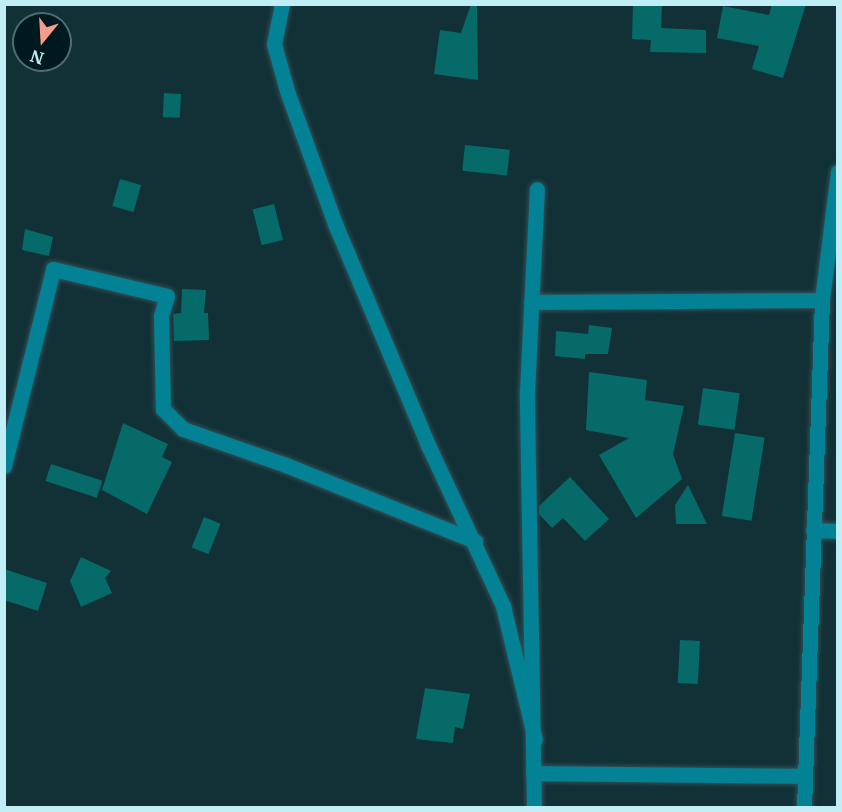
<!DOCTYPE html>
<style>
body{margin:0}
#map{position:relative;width:842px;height:812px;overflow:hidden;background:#113137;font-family:Merriweather,serif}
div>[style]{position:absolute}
.building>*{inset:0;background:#066a68;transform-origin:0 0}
.roads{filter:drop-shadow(0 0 2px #325056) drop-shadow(0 0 2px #325056)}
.minor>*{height:15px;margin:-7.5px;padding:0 7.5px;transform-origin:7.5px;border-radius:7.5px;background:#028294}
span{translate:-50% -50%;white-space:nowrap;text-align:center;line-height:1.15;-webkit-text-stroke:5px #00191e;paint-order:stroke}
.frame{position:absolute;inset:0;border:6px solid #c0edf6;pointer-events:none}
.north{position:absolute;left:12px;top:12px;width:60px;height:60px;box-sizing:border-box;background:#00191e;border:2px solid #4d6e74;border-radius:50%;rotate:198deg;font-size:16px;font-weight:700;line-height:24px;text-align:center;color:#c0edf6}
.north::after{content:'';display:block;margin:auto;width:21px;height:27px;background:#f49d8c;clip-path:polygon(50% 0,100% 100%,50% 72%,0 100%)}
</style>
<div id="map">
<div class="building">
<i style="clip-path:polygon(471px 4px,477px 4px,478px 80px,434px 74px,440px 30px,461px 33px)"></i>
<i style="clip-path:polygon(633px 4px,662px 4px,661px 28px,706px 30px,706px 53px,650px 52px,651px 40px,632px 39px)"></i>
<i style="clip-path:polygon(772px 4px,806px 4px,783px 78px,752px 69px,759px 46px,717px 38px,723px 6px,769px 15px)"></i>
<i style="left:164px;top:93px;width:17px;height:24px;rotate:3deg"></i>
<i style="left:465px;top:145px;width:45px;height:26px;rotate:6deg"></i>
<i style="left:120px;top:179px;width:22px;height:28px;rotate:16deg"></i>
<i style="left:274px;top:204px;width:37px;height:22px;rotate:76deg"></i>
<i style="clip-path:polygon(25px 229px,53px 237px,49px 256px,22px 250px)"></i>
<i style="clip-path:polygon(182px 289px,206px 290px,204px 313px,208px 313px,209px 340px,174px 341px,173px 314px,181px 313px)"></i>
<i style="clip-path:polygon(589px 325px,612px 328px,608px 354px,585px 354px,585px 359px,555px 356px,556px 331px,588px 334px)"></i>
<i style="clip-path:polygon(589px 372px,647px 380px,645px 400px,684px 406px,673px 454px,682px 479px,636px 518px,599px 455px,629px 438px,586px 430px)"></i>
<i style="left:703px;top:388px;width:37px;height:37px;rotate:8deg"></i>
<i style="clip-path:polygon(123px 423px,168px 444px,162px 457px,172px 462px,147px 514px,102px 490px)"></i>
<i style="left:735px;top:433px;width:30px;height:84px;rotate:9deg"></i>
<i style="left:51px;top:464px;width:54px;height:18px;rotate:18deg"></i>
<i style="clip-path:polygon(570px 477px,609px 519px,585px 541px,563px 518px,552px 528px,539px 514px,539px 506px)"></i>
<i style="clip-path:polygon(688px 485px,707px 524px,676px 524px,675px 505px)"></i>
<i style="left:204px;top:517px;width:18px;height:33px;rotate:22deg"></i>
<i style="clip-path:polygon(81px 557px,111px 571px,105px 578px,112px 593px,81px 607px,70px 581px)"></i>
<i style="clip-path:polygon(4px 569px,47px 583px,38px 611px,4px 600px)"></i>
<i style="left:680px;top:640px;width:20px;height:43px;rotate:3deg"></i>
<i style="clip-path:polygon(425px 688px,470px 694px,463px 729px,455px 727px,453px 743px,416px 739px)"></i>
</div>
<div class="roads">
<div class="minor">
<i style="left:282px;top:4px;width:41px;rotate:101.3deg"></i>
<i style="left:274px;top:44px;width:49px;rotate:74.5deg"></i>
<i style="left:287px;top:91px;width:144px;rotate:70.1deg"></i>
<i style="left:336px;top:226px;width:238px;rotate:67.2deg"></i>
<i style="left:428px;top:445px;width:178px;rotate:65deg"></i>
<i style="left:503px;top:606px;width:137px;rotate:76.5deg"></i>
<i style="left:531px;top:302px;width:291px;rotate:-0.4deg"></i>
<i style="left:4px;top:466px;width:203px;rotate:-76deg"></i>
<i style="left:53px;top:269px;width:117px;rotate:13.3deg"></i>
<i style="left:167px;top:296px;width:21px;rotate:107deg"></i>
<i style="left:161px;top:316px;width:93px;rotate:88.8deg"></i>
<i style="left:163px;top:409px;width:28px;rotate:45deg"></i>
<i style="left:183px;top:429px;width:109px;rotate:19.3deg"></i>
<i style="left:286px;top:465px;width:204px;rotate:21.9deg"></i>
<i style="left:813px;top:530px;width:25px;rotate:2deg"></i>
<i style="left:533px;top:773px;width:271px;rotate:0.6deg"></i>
<i style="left:534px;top:808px;width:416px;rotate:-91deg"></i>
<i style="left:527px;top:392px;width:203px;rotate:-87.2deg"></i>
<i style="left:804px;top:808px;width:508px;rotate:-87.97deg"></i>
<i style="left:822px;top:300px;width:129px;rotate:-82.9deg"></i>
</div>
</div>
<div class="frame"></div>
<div class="north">N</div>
</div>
